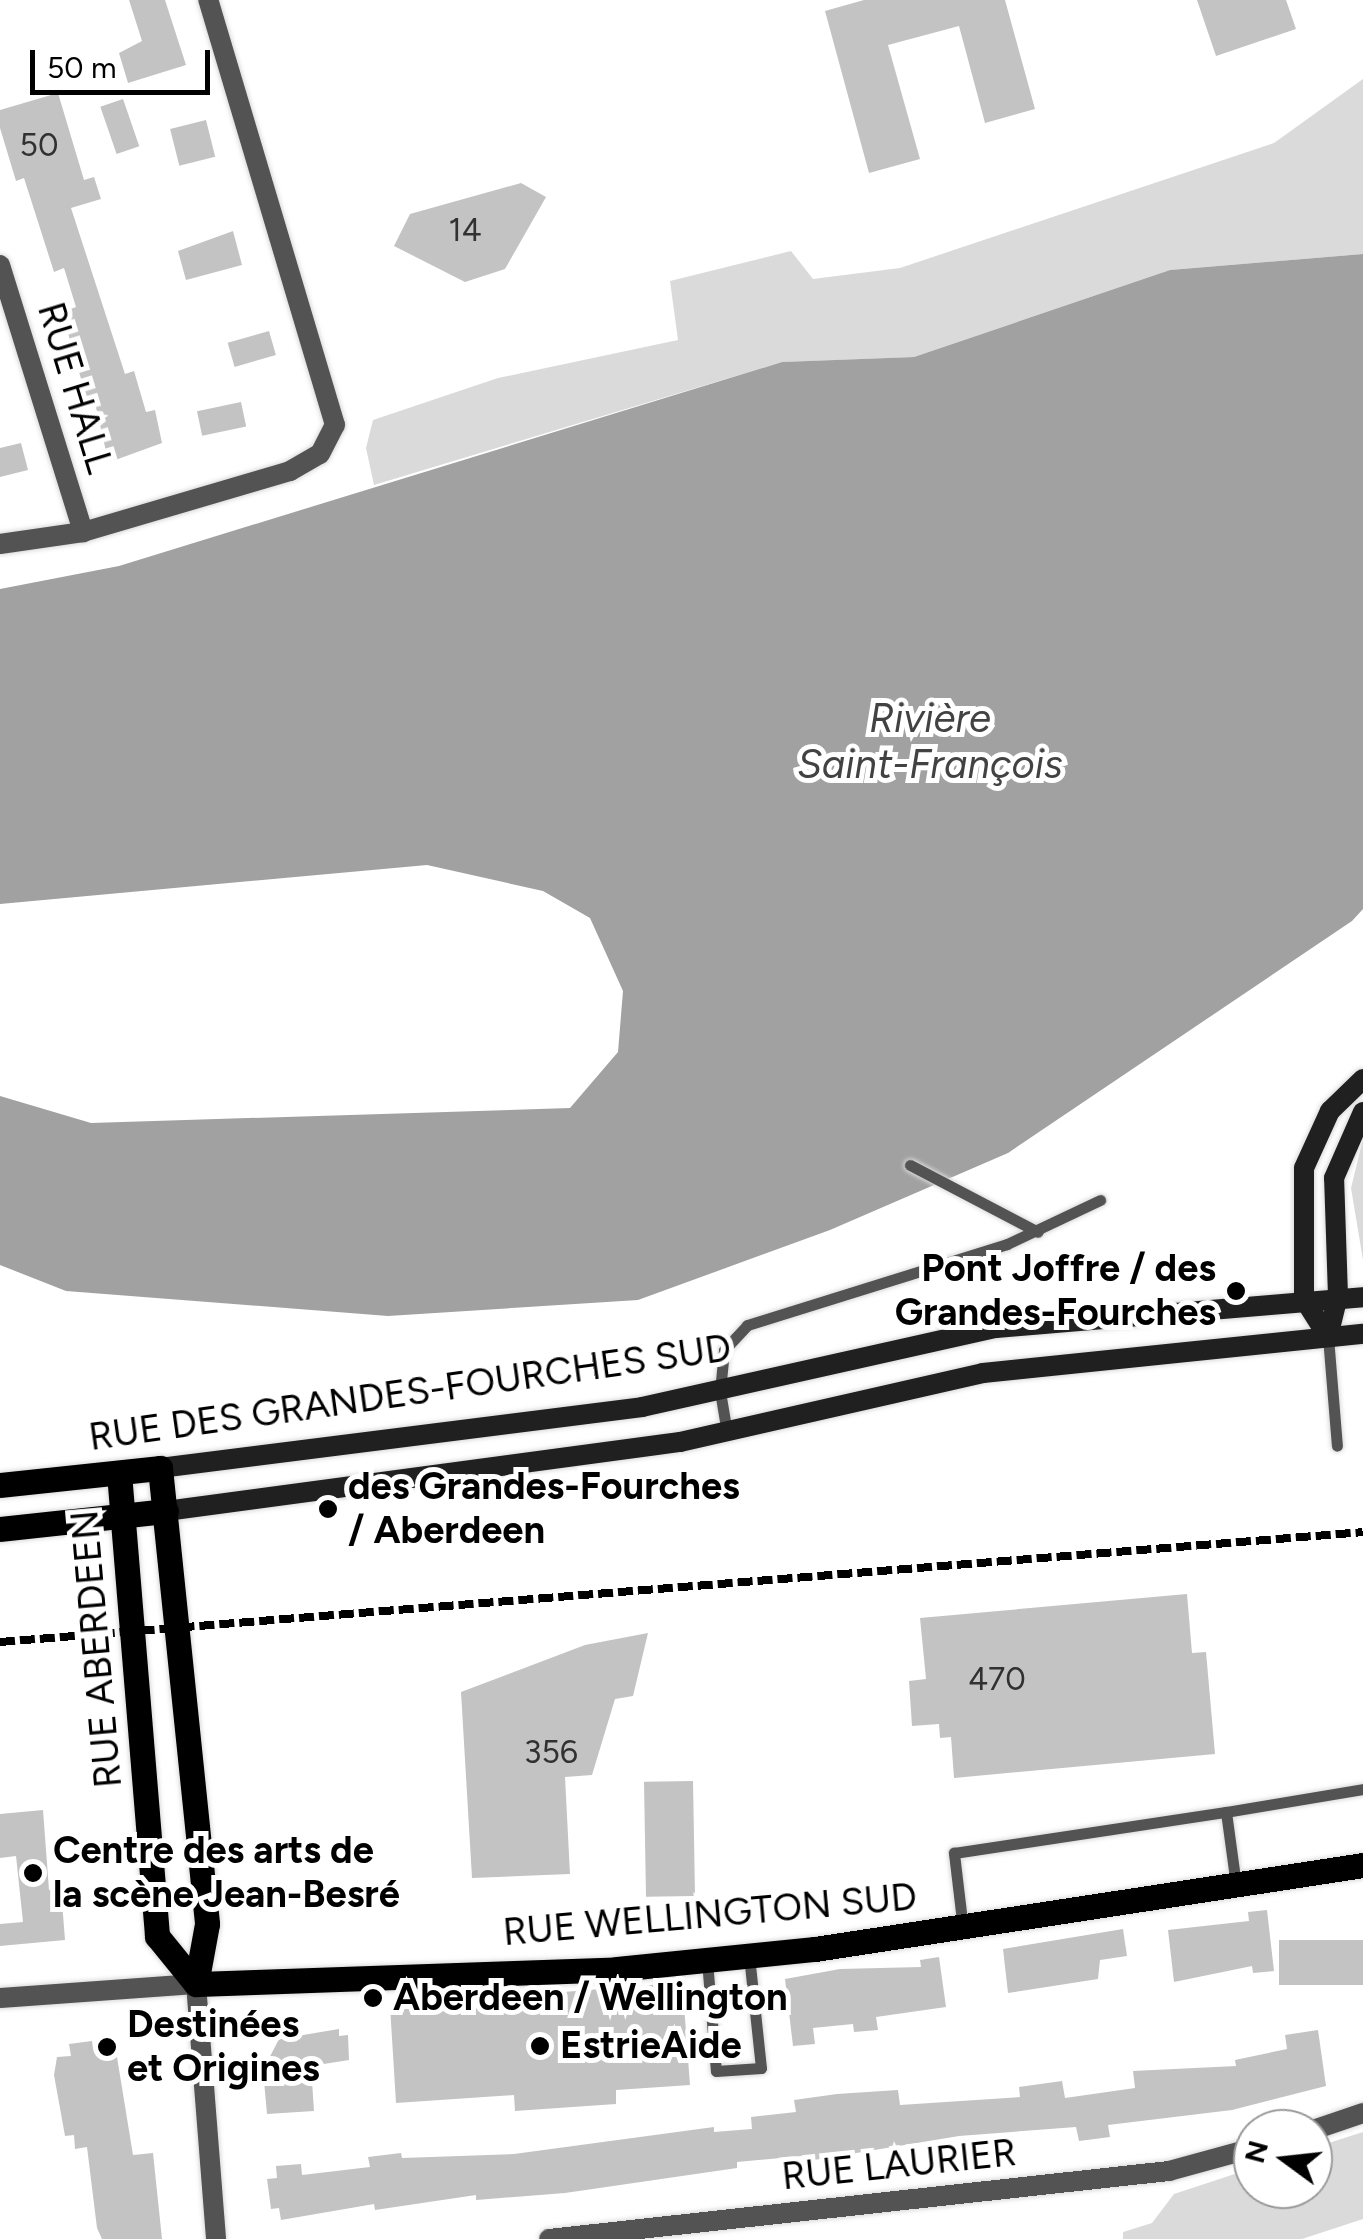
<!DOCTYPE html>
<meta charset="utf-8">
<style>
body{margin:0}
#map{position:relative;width:1363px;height:2239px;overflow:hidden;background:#fff;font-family:Figtree,sans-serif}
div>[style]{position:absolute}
.green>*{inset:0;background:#dadada}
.water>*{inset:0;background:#a1a1a1}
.building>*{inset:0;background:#c3c3c3;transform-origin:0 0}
.roads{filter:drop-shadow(0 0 2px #dbdbdb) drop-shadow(0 0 2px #dbdbdb)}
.lane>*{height:11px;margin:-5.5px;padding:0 5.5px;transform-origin:5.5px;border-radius:5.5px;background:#535353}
.street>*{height:20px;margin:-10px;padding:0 10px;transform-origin:10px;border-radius:10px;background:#535353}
.secondary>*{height:20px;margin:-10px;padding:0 10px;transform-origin:10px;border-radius:10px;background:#202020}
.primary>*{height:25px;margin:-12.5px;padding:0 12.5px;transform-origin:12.5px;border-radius:12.5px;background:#000}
.rail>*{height:8px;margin-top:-4px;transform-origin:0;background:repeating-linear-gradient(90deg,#000 0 15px,transparent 0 20px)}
.dots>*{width:28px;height:28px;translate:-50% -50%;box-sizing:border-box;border:5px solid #fff;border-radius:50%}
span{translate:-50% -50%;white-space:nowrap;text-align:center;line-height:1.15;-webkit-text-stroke:10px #fff;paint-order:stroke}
.number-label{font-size:32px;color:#313131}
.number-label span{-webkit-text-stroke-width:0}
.street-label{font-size:38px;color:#000}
.poi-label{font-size:38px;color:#000;font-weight:700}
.right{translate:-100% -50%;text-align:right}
.left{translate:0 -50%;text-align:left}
.water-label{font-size:40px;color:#424242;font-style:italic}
.north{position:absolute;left:1233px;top:2109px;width:100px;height:100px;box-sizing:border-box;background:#fff;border:2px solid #999;border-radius:50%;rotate:285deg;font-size:28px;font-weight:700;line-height:40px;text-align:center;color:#000}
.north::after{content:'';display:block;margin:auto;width:35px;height:45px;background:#000;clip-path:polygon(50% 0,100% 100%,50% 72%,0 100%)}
.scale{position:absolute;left:30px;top:50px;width:180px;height:45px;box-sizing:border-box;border:5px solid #000;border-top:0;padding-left:12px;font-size:30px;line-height:35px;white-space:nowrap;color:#000;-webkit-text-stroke:8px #fff;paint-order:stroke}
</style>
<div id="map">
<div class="green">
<i style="clip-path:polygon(1363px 79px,1363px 254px,1170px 270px,914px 357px,782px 362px,374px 485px,366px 448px,373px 420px,498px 378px,678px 340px,670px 281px,791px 251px,813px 279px,900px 268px,1274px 143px)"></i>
<i style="clip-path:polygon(1363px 1139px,1363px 1260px,1351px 1188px)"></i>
<i style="clip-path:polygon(1363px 2132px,1363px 2219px,1302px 2239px,1123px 2239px,1123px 2232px,1152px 2223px,1174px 2194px,1253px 2168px,1253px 2189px,1313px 2189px,1313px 2148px)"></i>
</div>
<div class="water">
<i style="clip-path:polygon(1363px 254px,1363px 909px,1352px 921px,1008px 1153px,830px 1230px,638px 1300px,388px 1316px,66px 1291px,0 1265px,0 1096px,91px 1123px,570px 1108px,618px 1052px,623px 991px,590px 918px,543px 891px,427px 865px,0 904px,0 589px,119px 566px,782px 362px,914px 357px,1170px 270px)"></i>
</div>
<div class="building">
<i style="clip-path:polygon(129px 0,165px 0,186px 65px,128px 83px,119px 53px,142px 41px)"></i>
<i style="clip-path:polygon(864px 0,1005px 0,1035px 109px,985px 123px,959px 26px,888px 45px,920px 159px,869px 173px,825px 11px)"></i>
<i style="clip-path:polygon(1197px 0,1286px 0,1296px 29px,1216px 56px)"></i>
<i style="clip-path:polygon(58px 93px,84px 180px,94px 177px,101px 199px,71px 208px,125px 374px,134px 371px,146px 412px,155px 410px,162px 443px,118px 459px,108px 460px,95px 403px,89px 405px,72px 349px,63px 312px,76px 307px,64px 268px,54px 272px,24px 178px,16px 181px,0 128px,0 110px)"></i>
<i style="left:123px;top:99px;width:50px;height:24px;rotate:71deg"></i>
<i style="left:206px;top:120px;width:38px;height:37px;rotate:76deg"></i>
<i style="clip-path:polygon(521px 183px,546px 197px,505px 269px,465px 282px,394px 246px,410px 214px)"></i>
<i style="clip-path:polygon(233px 231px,242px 265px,186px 280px,178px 251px)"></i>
<i style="left:269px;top:331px;width:25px;height:43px;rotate:74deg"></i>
<i style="left:241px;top:402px;width:25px;height:45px;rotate:78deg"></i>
<i style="clip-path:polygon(21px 443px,28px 470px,0 477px,0 448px)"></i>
<i style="clip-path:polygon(1187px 1594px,1192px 1653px,1206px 1652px,1215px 1754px,954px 1778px,951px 1737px,940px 1738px,939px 1724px,912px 1726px,909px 1681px,926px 1679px,920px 1618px)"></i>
<i style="clip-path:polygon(648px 1633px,633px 1696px,615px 1699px,592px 1775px,565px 1777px,570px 1874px,472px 1878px,461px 1692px,585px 1645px)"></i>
<i style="left:693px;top:1781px;width:115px;height:49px;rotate:89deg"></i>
<i style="clip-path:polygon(43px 1810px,49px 1890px,61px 1889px,65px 1940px,0 1946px,0 1924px,23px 1922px,16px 1856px,0 1858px,0 1814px)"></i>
<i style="clip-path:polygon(1267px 1910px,1274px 1971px,1253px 1973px,1252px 1966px,1174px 1982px,1168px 1930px,1249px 1921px,1248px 1912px)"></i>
<i style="clip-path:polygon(1123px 1929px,1127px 1956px,1100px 1960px,1098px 1979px,1008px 1993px,1003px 1949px)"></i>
<i style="left:1363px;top:1940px;width:45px;height:84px;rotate:90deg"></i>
<i style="clip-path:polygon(939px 1957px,946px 2007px,876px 2017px,878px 2030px,854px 2032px,853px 2024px,813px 2028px,815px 2044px,793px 2046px,785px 1979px,840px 1969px,921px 1967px,920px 1960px)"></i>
<i style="clip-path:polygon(675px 1983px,677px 2006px,684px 2005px,690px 2085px,616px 2090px,616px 2104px,515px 2111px,514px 2095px,396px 2103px,390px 2006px)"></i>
<i style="clip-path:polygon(339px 2029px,339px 2036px,348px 2035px,349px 2060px,311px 2066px,314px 2111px,267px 2114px,263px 2070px,279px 2039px)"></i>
<i style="clip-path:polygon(1318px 2030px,1326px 2086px,1232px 2110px,1108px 2125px,1110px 2137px,1079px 2141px,1076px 2127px,959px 2136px,802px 2162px,802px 2156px,737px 2162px,737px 2168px,565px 2193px,476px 2200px,476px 2195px,375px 2210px,374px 2204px,281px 2220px,279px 2208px,271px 2209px,267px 2179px,277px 2178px,276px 2166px,301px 2164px,302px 2175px,370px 2167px,368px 2157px,401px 2153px,402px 2158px,514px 2154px,714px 2127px,714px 2132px,752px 2129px,751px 2117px,796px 2112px,794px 2100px,837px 2094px,898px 2090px,900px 2105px,1020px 2097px,1019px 2087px,1062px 2081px,1065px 2098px,1135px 2088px,1133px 2071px,1236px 2066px,1235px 2060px,1287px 2049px,1285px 2035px)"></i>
<i style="clip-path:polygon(92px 2041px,93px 2049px,116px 2051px,133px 2155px,153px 2153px,162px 2239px,102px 2239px,97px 2228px,87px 2147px,75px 2149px,74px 2135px,65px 2136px,54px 2075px,57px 2057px,71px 2056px,69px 2044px)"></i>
</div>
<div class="roads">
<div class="lane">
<i style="left:910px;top:1165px;width:144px;rotate:27.6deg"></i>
<i style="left:1328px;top:1337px;width:109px;rotate:85.3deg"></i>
<i style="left:727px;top:1433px;width:43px;rotate:-99.5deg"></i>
<i style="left:720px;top:1391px;width:41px;rotate:-84.4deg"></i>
<i style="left:724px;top:1350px;width:34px;rotate:-47deg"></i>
<i style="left:747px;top:1325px;width:272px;rotate:-17.3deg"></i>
<i style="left:1007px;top:1244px;width:103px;rotate:-25.3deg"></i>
<i style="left:1226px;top:1812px;width:139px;rotate:-9.5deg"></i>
<i style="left:963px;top:1929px;width:77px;rotate:-96.8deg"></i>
<i style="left:954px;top:1853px;width:275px;rotate:-8.6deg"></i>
<i style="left:1226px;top:1812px;width:74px;rotate:82.2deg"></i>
<i style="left:707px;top:1960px;width:111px;rotate:85.4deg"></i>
<i style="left:716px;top:2071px;width:45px;rotate:-3.8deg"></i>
<i style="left:761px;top:2068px;width:114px;rotate:-96.1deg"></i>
</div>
<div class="street">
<i style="left:0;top:265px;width:280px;rotate:72.7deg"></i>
<i style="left:0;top:544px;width:84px;rotate:-8.2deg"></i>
<i style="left:83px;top:532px;width:216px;rotate:-16.4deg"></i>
<i style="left:290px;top:471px;width:34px;rotate:-30deg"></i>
<i style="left:320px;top:454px;width:33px;rotate:-63deg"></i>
<i style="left:335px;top:425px;width:444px;rotate:-106.6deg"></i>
<i style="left:0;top:1998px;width:196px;rotate:-4.1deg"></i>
<i style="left:196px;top:1984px;width:256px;rotate:85.5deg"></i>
<i style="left:1313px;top:2130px;width:53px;rotate:-18.8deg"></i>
<i style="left:549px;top:2239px;width:624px;rotate:-6.26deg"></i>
<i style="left:1169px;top:2171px;width:87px;rotate:-15.3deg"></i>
</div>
<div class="secondary">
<i style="left:1328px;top:1337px;width:45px;rotate:-122.3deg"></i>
<i style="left:1304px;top:1299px;width:131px;rotate:-90deg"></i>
<i style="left:1304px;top:1168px;width:63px;rotate:-65.5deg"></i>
<i style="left:1330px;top:1111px;width:46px;rotate:-44.1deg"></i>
<i style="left:1328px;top:1337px;width:42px;rotate:-76.3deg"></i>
<i style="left:1338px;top:1296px;width:118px;rotate:-91.9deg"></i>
<i style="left:1334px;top:1178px;width:72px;rotate:-66.3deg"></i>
<i style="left:160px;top:1468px;width:486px;rotate:-7.2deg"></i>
<i style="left:642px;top:1407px;width:363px;rotate:-12.6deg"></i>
<i style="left:996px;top:1328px;width:368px;rotate:-4.8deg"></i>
<i style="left:166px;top:1511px;width:519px;rotate:-7.65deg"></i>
<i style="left:680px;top:1442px;width:311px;rotate:-12.8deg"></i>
<i style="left:983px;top:1373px;width:382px;rotate:-5.9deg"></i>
</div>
<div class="primary">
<i style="left:119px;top:1473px;width:465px;rotate:85.3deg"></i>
<i style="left:157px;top:1936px;width:62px;rotate:50.9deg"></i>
<i style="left:0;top:1485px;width:161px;rotate:-6.1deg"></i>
<i style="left:160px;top:1468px;width:458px;rotate:84.1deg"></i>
<i style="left:207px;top:1924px;width:61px;rotate:100.4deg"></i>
<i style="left:0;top:1529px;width:167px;rotate:-6.2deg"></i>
<i style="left:196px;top:1984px;width:421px;rotate:-2deg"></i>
<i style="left:617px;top:1969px;width:199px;rotate:-5.8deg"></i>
<i style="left:815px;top:1949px;width:554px;rotate:-8.71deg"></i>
</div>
</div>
<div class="rail">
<i style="left:0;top:1642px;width:1367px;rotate:-4.61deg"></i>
</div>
<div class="dots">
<i style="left:1236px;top:1291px;background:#000"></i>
<i style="left:328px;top:1509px;background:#000"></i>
<i style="left:33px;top:1873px;background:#000"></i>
<i style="left:373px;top:1998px;background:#000"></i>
<i style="left:540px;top:2046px;background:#000"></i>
<i style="left:107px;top:2047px;background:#000"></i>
</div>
<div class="number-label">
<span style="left:39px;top:145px">50</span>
<span style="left:465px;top:230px">14</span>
<span style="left:997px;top:1679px">470</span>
<span style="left:551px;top:1752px">356</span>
</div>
<div class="street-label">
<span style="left:75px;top:388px;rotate:73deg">RUE HALL</span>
<span style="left:410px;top:1393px;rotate:-8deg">RUE DES GRANDES-FOURCHES SUD</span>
<span style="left:97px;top:1649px;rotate:-95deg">RUE ABERDEEN</span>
<span style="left:710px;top:1915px;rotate:-5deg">RUE WELLINGTON SUD</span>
<span style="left:899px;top:2165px;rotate:-6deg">RUE LAURIER</span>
</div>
<div class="poi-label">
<span class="right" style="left:1216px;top:1291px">Pont Joffre / des<br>Grandes-Fourches</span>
<span class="left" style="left:348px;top:1509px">des Grandes-Fourches<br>/ Aberdeen</span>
<span class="left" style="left:53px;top:1873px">Centre des arts de<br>la scène Jean-Besré</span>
<span class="left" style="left:393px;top:1998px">Aberdeen / Wellington</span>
<span class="left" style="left:127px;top:2047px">Destinées<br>et Origines</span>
<span class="left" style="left:560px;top:2046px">EstrieAide</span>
</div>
<div class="water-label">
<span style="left:930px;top:741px">Rivière<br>Saint-François</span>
</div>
<div class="north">N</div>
<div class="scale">50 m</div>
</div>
